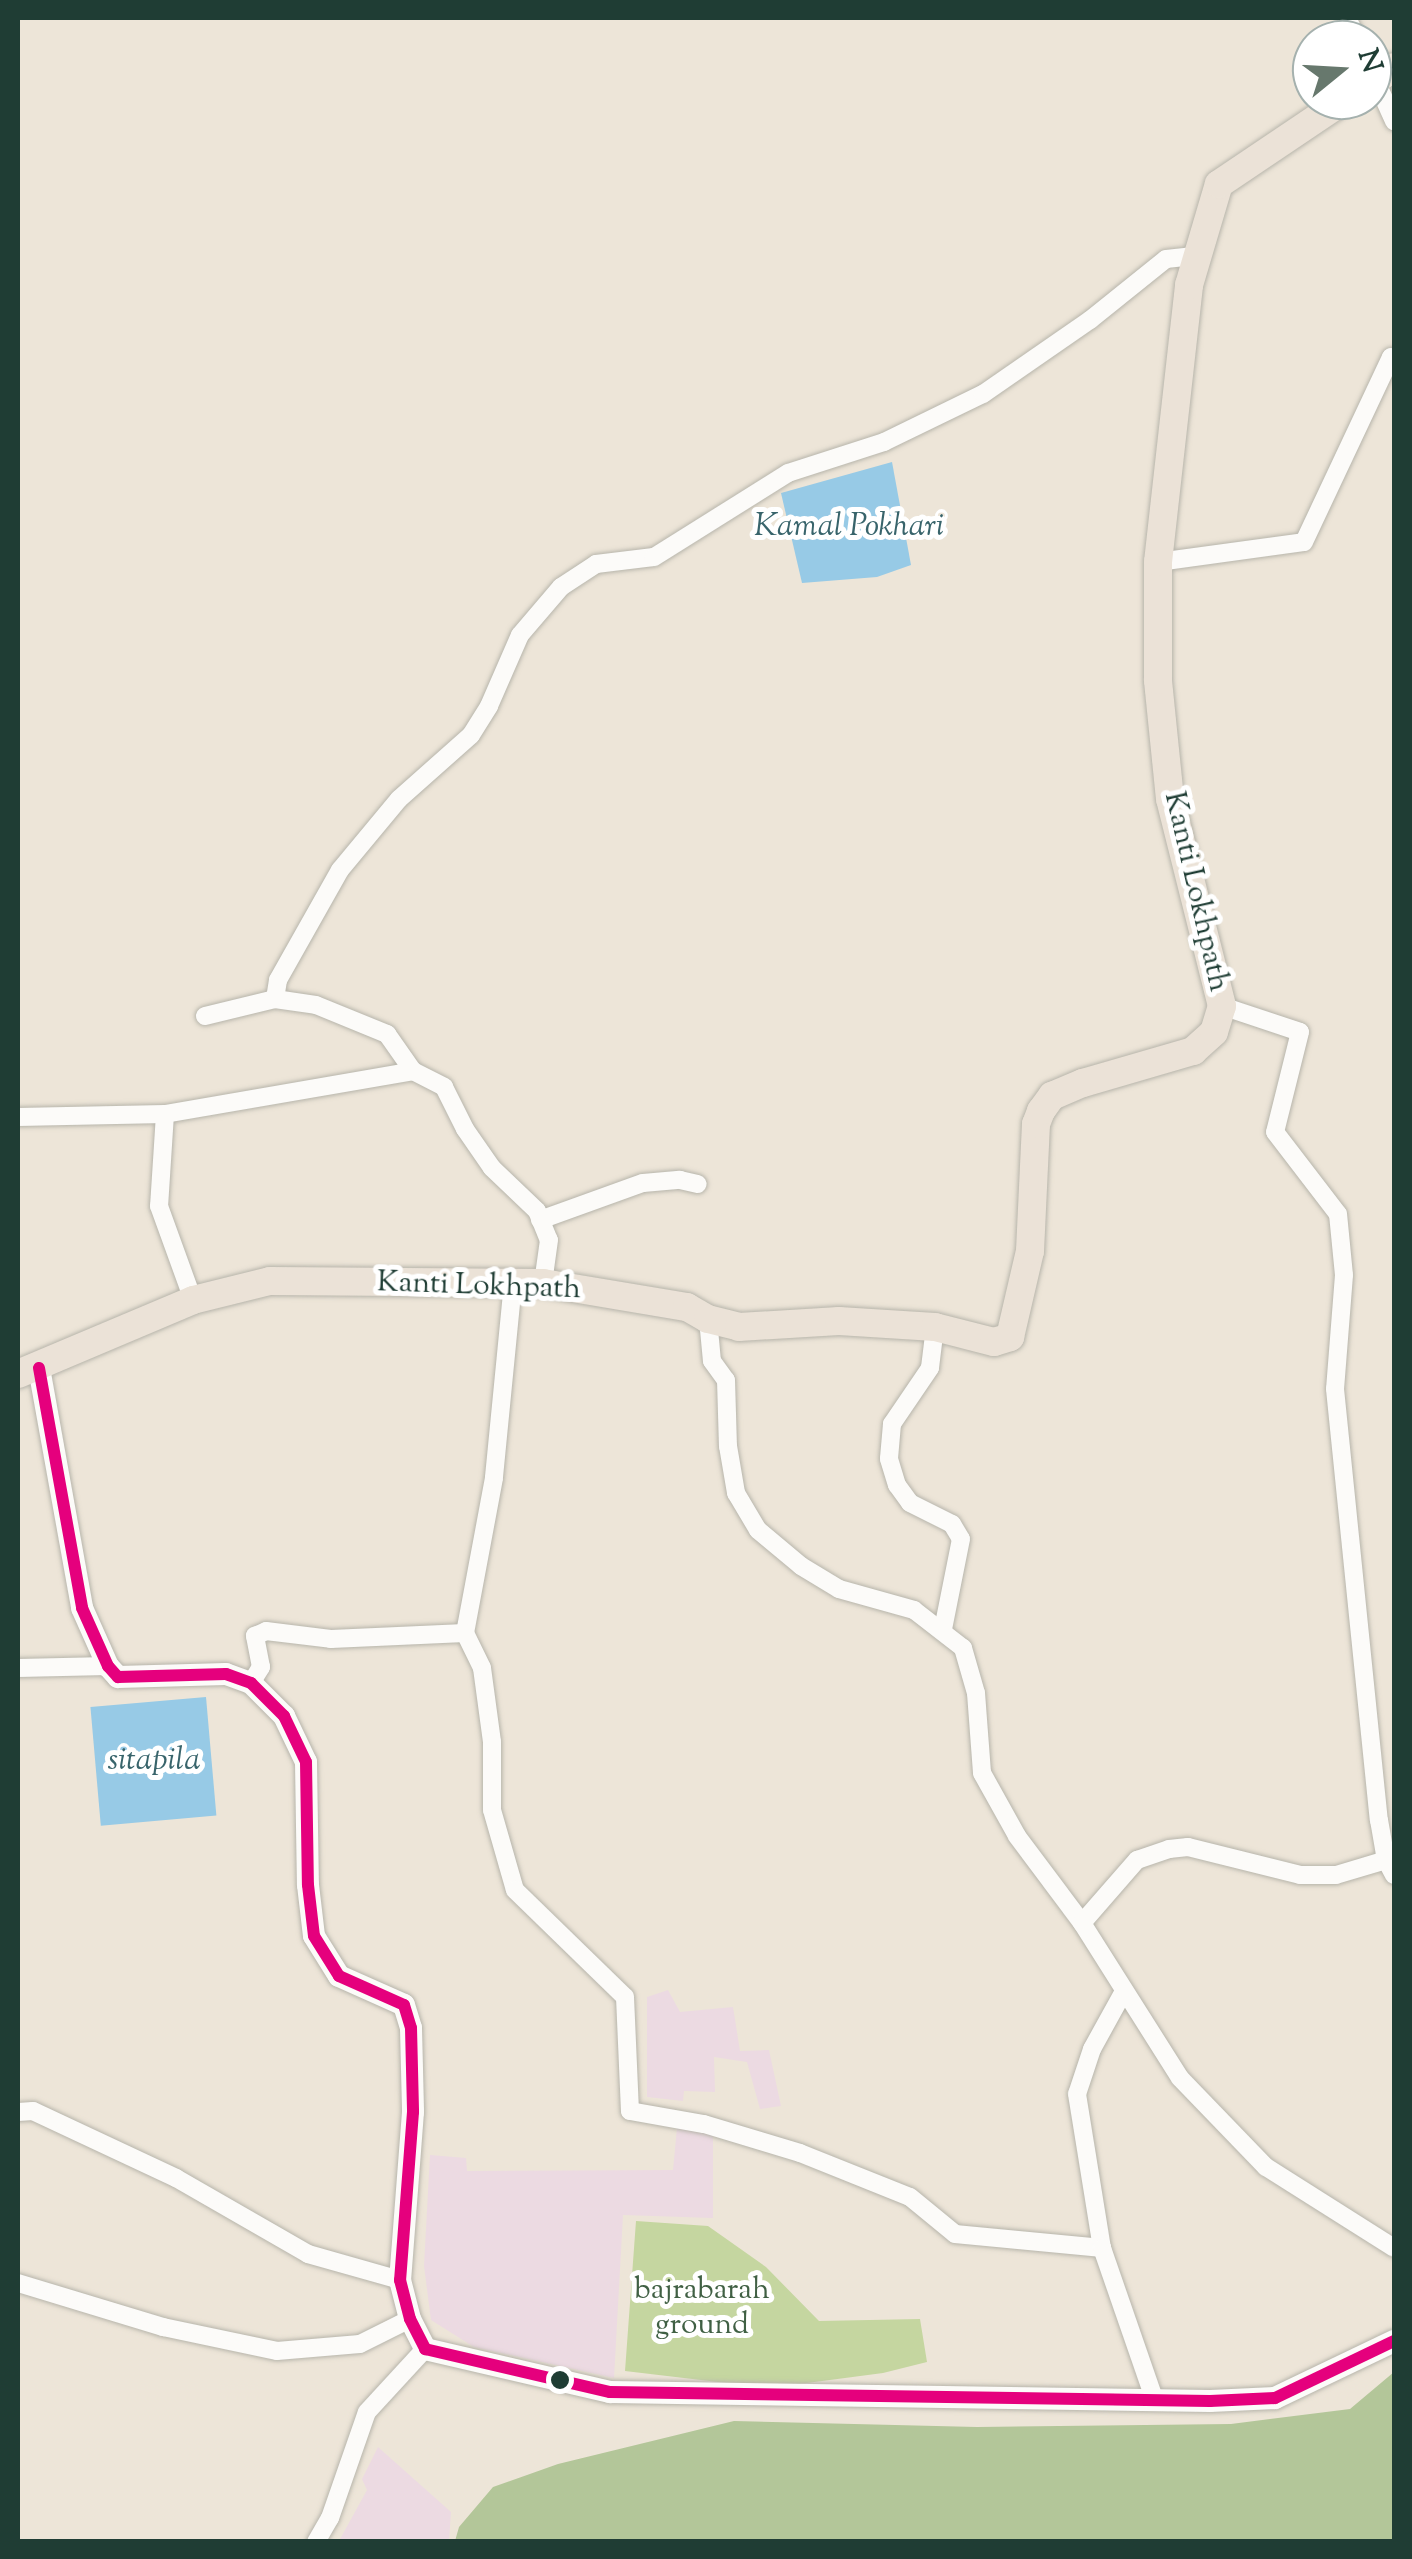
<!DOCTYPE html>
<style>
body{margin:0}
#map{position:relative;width:1412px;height:2559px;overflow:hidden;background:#ede5d8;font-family:"Sorts Mill Goudy",serif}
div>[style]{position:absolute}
.built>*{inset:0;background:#ecdae2}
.green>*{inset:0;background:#c5d6a0}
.forest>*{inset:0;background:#b3c699}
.water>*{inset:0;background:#97cae6;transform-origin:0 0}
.roads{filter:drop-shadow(0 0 2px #b7b5ab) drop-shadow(0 0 2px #b7b5ab)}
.minor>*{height:18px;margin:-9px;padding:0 9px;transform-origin:9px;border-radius:9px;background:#fcfbf9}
.tertiary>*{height:22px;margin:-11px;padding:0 11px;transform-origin:11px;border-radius:11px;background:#fcfbf9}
.primary>*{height:28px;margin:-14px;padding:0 14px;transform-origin:14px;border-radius:14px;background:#ebe2d7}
.bus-1>*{height:12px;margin:-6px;padding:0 6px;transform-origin:6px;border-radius:6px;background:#e5007d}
.dots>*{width:28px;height:28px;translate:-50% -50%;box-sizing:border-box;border:5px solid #fff;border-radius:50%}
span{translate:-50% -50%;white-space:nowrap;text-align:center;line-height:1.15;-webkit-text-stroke:10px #fff;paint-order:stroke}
.street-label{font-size:30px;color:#1f3d34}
.park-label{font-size:30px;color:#406044}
.water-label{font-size:32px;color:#38646b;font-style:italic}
.frame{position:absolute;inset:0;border:20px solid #1f3d34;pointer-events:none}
.north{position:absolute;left:1292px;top:20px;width:100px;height:100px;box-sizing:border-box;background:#fff;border:2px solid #a5b1ae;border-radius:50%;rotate:72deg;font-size:28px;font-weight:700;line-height:40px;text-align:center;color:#1f3d34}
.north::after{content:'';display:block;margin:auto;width:35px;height:45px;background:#67786d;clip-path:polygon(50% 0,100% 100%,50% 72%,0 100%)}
</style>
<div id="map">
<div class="built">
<i style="clip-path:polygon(668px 1990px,680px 2012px,733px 2007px,740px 2051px,769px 2050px,781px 2106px,760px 2109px,747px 2062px,714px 2057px,715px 2092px,684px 2091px,683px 2101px,647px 2097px,647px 1997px)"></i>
<i style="clip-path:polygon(677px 2128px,713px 2131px,713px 2218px,623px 2215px,614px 2378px,474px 2347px,431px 2320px,424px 2266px,430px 2155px,466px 2158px,467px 2171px,673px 2170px)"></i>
<i style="clip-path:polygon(378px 2447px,451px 2512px,449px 2541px,339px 2541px,367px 2490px,362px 2479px)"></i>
</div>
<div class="green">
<i style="clip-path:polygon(636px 2221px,708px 2226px,766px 2267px,819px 2321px,920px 2319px,927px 2362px,883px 2373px,769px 2388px,625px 2371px)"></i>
</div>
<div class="forest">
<i style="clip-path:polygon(1394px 2372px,1394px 2541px,455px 2541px,459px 2527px,493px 2487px,558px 2464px,734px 2421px,977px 2427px,1231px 2424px,1350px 2409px)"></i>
</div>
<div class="water">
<i style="clip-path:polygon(892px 462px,911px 565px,877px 577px,802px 583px,781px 493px)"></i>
<i style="left:206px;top:1697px;width:119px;height:116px;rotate:85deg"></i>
</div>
<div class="roads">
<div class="minor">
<i style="left:1347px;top:18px;width:25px;rotate:63deg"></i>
<i style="left:1372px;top:72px;width:54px;rotate:65.8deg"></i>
<i style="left:1158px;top:562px;width:147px;rotate:-7.8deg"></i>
<i style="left:1304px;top:542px;width:204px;rotate:-64.8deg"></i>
<i style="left:1391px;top:357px;width:3px;rotate:18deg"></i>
<i style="left:275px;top:999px;width:19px;rotate:-81deg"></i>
<i style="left:278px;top:980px;width:126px;rotate:-60.6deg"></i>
<i style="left:340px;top:870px;width:92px;rotate:-50.3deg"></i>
<i style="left:399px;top:799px;width:96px;rotate:-41.6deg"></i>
<i style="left:471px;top:735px;width:34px;rotate:-58deg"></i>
<i style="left:489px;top:706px;width:77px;rotate:-66.4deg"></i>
<i style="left:520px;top:635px;width:63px;rotate:-49.5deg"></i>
<i style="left:561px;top:587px;width:42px;rotate:-33.3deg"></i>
<i style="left:596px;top:564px;width:58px;rotate:-6.9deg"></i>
<i style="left:654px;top:557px;width:158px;rotate:-32.1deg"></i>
<i style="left:788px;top:473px;width:101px;rotate:-17.9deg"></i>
<i style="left:884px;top:442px;width:110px;rotate:-25.9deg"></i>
<i style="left:983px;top:394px;width:130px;rotate:-34.7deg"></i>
<i style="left:1090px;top:320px;width:97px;rotate:-38.8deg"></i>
<i style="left:1166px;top:259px;width:28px;rotate:-6deg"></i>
<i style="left:1222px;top:1006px;width:82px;rotate:18.4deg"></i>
<i style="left:1300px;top:1032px;width:103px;rotate:104deg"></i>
<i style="left:1275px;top:1132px;width:103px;rotate:52.5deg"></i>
<i style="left:1338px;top:1214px;width:61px;rotate:84.4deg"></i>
<i style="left:1344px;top:1275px;width:114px;rotate:94.5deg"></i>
<i style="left:1335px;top:1389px;width:433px;rotate:84.2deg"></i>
<i style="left:1379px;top:1820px;width:41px;rotate:80.1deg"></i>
<i style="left:1386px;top:1860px;width:17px;rotate:62deg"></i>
<i style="left:205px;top:1016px;width:72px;rotate:-13.7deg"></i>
<i style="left:275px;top:999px;width:41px;rotate:8.3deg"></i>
<i style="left:316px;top:1005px;width:77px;rotate:22.2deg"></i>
<i style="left:387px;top:1034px;width:45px;rotate:54.9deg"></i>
<i style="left:413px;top:1071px;width:35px;rotate:27deg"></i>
<i style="left:444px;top:1087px;width:47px;rotate:63.4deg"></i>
<i style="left:465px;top:1129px;width:47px;rotate:55.3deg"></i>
<i style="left:492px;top:1168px;width:62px;rotate:43.7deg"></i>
<i style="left:537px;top:1211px;width:31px;rotate:68deg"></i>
<i style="left:549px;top:1240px;width:43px;rotate:97.9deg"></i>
<i style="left:165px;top:1114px;width:252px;rotate:-9.8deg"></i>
<i style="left:18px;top:1117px;width:147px;rotate:-1.2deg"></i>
<i style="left:165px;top:1114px;width:92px;rotate:93.7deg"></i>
<i style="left:159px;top:1206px;width:100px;rotate:70.1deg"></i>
<i style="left:540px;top:1220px;width:109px;rotate:-19.8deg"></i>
<i style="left:643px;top:1183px;width:37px;rotate:-5deg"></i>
<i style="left:680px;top:1180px;width:18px;rotate:13deg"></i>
<i style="left:513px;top:1283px;width:196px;rotate:95.6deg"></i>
<i style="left:494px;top:1478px;width:158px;rotate:100.6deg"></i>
<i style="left:465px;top:1633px;width:39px;rotate:64deg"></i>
<i style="left:482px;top:1668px;width:75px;rotate:82.3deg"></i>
<i style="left:492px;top:1742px;width:68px;rotate:90deg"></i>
<i style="left:492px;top:1810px;width:83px;rotate:74deg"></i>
<i style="left:515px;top:1890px;width:153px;rotate:44.2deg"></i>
<i style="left:625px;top:1997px;width:114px;rotate:87.5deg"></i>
<i style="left:630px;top:2111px;width:75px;rotate:10deg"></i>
<i style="left:704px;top:2124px;width:100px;rotate:16.8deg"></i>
<i style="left:800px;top:2153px;width:118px;rotate:21.8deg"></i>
<i style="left:910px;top:2197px;width:58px;rotate:39.4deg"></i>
<i style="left:955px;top:2234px;width:148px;rotate:5.4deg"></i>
<i style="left:708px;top:1319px;width:42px;rotate:84.6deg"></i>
<i style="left:712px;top:1361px;width:24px;rotate:54deg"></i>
<i style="left:726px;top:1380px;width:66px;rotate:88.3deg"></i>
<i style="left:728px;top:1446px;width:48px;rotate:80.3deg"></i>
<i style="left:736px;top:1493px;width:43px;rotate:59.3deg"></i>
<i style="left:758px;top:1530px;width:56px;rotate:39.9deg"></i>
<i style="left:801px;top:1566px;width:44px;rotate:31.2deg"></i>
<i style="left:839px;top:1589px;width:78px;rotate:15.6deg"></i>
<i style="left:914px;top:1610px;width:62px;rotate:37.8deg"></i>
<i style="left:963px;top:1648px;width:47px;rotate:73.9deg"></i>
<i style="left:976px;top:1693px;width:80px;rotate:85.7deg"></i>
<i style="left:982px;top:1773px;width:72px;rotate:60.9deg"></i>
<i style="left:1017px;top:1836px;width:109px;rotate:53.2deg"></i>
<i style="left:1082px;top:1923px;width:183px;rotate:57.7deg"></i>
<i style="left:1180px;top:2078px;width:124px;rotate:46deg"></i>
<i style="left:1266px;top:2167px;width:151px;rotate:32.3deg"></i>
<i style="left:935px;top:1327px;width:41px;rotate:97deg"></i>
<i style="left:930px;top:1368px;width:68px;rotate:124.2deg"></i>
<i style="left:892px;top:1424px;width:35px;rotate:95deg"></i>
<i style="left:889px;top:1459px;width:27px;rotate:73deg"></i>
<i style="left:897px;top:1485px;width:22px;rotate:54deg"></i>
<i style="left:910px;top:1503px;width:47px;rotate:26.6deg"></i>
<i style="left:952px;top:1524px;width:17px;rotate:59deg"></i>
<i style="left:961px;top:1539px;width:92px;rotate:101.3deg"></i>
<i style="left:18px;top:1668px;width:90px;rotate:-1.3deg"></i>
<i style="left:251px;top:1683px;width:19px;rotate:-58deg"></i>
<i style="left:261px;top:1667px;width:32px;rotate:-101deg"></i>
<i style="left:255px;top:1636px;width:12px;rotate:-24deg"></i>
<i style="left:266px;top:1631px;width:65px;rotate:7deg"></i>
<i style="left:331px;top:1639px;width:134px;rotate:-2.6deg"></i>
<i style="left:1082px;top:1923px;width:84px;rotate:-48.9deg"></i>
<i style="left:1137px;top:1860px;width:34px;rotate:-19deg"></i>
<i style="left:1169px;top:1849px;width:19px;rotate:-6deg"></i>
<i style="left:1188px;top:1847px;width:115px;rotate:14deg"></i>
<i style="left:1300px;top:1875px;width:36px"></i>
<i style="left:1336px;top:1875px;width:52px;rotate:-16.7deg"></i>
<i style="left:1124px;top:1991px;width:66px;rotate:118.9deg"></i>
<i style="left:1092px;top:2049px;width:47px;rotate:108.4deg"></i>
<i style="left:1077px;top:2094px;width:156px;rotate:80.8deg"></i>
<i style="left:1102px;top:2248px;width:162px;rotate:70.9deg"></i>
<i style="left:18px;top:2112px;width:15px;rotate:-4deg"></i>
<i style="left:33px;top:2111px;width:158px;rotate:25.1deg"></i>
<i style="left:176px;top:2178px;width:152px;rotate:29.9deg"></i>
<i style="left:308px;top:2254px;width:96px;rotate:15.8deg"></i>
<i style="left:18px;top:2283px;width:152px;rotate:16.9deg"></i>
<i style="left:163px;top:2327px;width:116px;rotate:11.9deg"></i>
<i style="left:277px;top:2351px;width:83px;rotate:-4.8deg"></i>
<i style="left:360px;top:2344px;width:56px;rotate:-26.6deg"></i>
<i style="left:316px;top:2542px;width:28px;rotate:-60deg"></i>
<i style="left:330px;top:2518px;width:112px;rotate:-70.8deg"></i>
<i style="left:367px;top:2412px;width:86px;rotate:-47.4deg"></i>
</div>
<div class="tertiary">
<i style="left:39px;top:1368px;width:244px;rotate:79.8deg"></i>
<i style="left:82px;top:1608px;width:64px;rotate:65.9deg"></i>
<i style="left:108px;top:1666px;width:15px;rotate:48deg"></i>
<i style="left:118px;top:1677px;width:108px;rotate:-1.6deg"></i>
<i style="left:226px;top:1674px;width:27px;rotate:20deg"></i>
<i style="left:251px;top:1683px;width:47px;rotate:45deg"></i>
<i style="left:284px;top:1716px;width:51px;rotate:64.4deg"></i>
<i style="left:306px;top:1762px;width:123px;rotate:89.1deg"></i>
<i style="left:308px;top:1885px;width:51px;rotate:83.3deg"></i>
<i style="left:314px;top:1936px;width:47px;rotate:58deg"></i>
<i style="left:339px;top:1976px;width:71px;rotate:24deg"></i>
<i style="left:404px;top:2005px;width:24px;rotate:73deg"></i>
<i style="left:411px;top:2028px;width:84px;rotate:88.6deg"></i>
<i style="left:413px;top:2112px;width:169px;rotate:94.4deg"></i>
<i style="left:400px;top:2280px;width:40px;rotate:75.6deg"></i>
<i style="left:410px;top:2319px;width:34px;rotate:63deg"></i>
<i style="left:425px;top:2349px;width:190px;rotate:13.1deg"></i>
<i style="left:610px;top:2392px;width:600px;rotate:0.86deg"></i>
<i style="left:1210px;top:2401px;width:65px;rotate:-2.6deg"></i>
<i style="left:1275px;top:2398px;width:132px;rotate:-25.6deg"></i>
</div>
<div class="primary">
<i style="left:1372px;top:83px;width:27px;rotate:-36deg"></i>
<i style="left:18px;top:1374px;width:190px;rotate:-22.9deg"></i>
<i style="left:193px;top:1300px;width:79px;rotate:-13.9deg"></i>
<i style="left:270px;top:1281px;width:273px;rotate:0.4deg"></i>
<i style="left:543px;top:1283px;width:146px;rotate:9.5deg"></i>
<i style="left:687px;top:1307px;width:24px;rotate:30deg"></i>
<i style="left:708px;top:1319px;width:32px;rotate:14deg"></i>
<i style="left:739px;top:1327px;width:100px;rotate:-3.4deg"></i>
<i style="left:839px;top:1321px;width:96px;rotate:3.6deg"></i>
<i style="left:935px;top:1327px;width:61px;rotate:14.3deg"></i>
<i style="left:994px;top:1342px;width:17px;rotate:-17deg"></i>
<i style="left:1010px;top:1337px;width:88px;rotate:-76.9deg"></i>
<i style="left:1030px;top:1251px;width:127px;rotate:-87.3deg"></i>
<i style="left:1036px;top:1124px;width:14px;rotate:-69deg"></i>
<i style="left:1041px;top:1111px;width:19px;rotate:-54deg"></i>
<i style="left:1052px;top:1096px;width:34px;rotate:-23deg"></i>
<i style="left:1083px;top:1083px;width:115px;rotate:-16.2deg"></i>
<i style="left:1193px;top:1051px;width:28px;rotate:-42deg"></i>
<i style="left:1214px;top:1032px;width:27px;rotate:-73deg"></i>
<i style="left:1222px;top:1006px;width:213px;rotate:-104.1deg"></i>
<i style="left:1170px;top:799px;width:120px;rotate:-95.8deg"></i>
<i style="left:1158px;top:680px;width:118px;rotate:-90deg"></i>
<i style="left:1158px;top:562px;width:279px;rotate:-83.6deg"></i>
<i style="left:1189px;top:285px;width:105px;rotate:-73.5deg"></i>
<i style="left:1219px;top:184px;width:151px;rotate:-33.9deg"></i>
</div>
</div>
<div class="bus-1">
<i style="left:39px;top:1368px;width:244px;rotate:79.8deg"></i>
<i style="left:82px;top:1608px;width:64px;rotate:65.9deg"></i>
<i style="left:108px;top:1666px;width:15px;rotate:48deg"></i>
<i style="left:118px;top:1677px;width:108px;rotate:-1.6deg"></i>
<i style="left:226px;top:1674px;width:27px;rotate:20deg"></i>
<i style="left:251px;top:1683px;width:47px;rotate:45deg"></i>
<i style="left:284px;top:1716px;width:51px;rotate:64.4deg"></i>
<i style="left:306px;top:1762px;width:123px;rotate:89.1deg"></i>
<i style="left:308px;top:1885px;width:51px;rotate:83.3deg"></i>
<i style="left:314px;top:1936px;width:47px;rotate:58deg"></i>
<i style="left:339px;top:1976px;width:71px;rotate:24deg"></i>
<i style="left:404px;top:2005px;width:24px;rotate:73deg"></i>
<i style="left:411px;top:2028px;width:84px;rotate:88.6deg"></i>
<i style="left:413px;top:2112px;width:169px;rotate:94.4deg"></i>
<i style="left:400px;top:2280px;width:40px;rotate:75.6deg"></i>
<i style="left:410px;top:2319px;width:34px;rotate:63deg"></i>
<i style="left:425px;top:2349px;width:190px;rotate:13.1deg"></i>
<i style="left:610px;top:2392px;width:600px;rotate:0.86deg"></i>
<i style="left:1210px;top:2401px;width:65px;rotate:-2.6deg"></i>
<i style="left:1275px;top:2398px;width:132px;rotate:-25.6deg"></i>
</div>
<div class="dots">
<i style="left:560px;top:2380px;background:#1f3d34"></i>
</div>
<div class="street-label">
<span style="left:1195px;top:892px;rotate:77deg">Kanti Lokhpath</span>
<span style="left:479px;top:1287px;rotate:2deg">Kanti Lokhpath</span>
</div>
<div class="park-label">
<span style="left:702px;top:2308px">bajrabarah<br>ground</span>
</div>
<div class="water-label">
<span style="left:849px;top:527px">Kamal Pokhari</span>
<span style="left:154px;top:1761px">sitapila</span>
</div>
<div class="frame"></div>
<div class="north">N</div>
</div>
